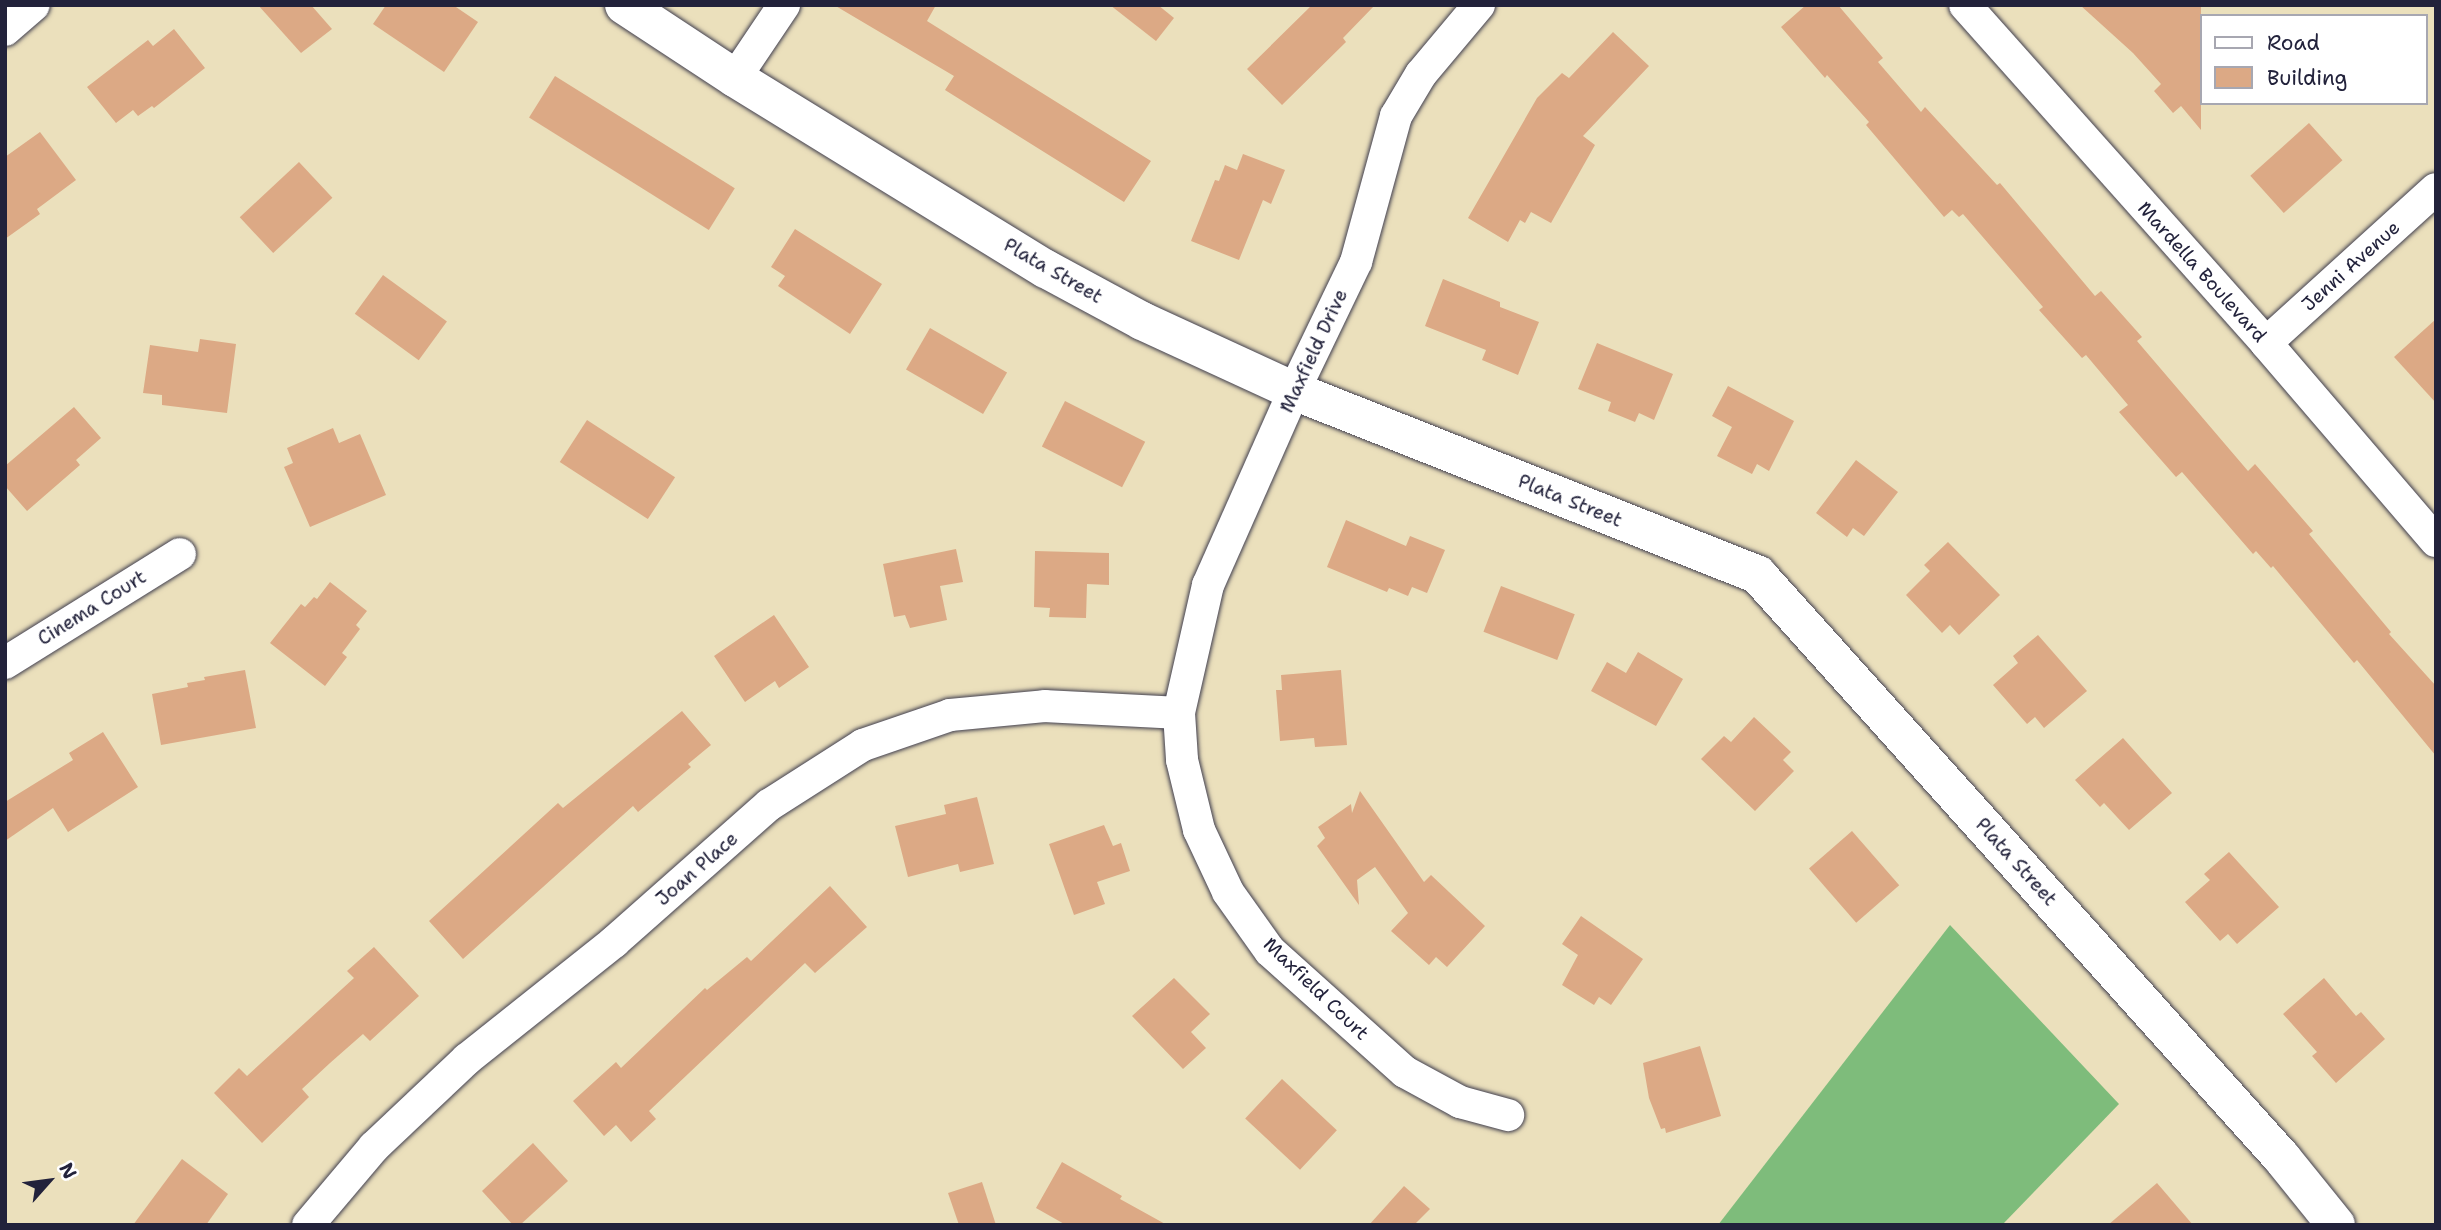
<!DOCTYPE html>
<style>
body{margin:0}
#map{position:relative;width:2441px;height:1230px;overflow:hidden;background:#ebe0bc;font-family:"Shantell Sans",sans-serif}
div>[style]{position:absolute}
.forest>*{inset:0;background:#7ebc7b}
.building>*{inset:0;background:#dca985;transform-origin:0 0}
.roads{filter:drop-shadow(0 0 2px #403e4e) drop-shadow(0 0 2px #403e4e)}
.street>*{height:32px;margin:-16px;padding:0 16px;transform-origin:16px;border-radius:16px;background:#fff}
.secondary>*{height:38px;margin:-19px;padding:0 19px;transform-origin:19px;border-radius:19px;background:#fff}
span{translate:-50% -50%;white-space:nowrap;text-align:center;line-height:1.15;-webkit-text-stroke:6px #fff;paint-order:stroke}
.street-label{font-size:19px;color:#22223b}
.frame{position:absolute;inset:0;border:7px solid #22223b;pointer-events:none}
.legend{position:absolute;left:2200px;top:14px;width:228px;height:91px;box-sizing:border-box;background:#fff;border:2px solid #a7a7b1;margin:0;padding:9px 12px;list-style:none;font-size:21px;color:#22223b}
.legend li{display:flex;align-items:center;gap:14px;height:35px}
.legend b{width:35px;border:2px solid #a7a7b1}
.north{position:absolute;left:14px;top:1146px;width:70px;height:70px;-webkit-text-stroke:5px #fff;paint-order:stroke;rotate:62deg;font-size:19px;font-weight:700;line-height:28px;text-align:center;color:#22223b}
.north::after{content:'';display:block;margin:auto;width:24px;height:32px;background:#22223b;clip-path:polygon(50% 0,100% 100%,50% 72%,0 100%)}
</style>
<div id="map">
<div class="forest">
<i style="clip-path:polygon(1950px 925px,2119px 1104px,2002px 1225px,1718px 1225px)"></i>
</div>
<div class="building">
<i style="clip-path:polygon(258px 5px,311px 5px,332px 29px,301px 53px)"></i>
<i style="clip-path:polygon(386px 5px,453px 5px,478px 22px,444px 72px,373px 24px)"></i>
<i style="clip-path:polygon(834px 5px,936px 5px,927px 21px,1151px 161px,1124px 202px,945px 90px,954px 76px)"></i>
<i style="clip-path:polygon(1110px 5px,1158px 5px,1174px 18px,1156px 41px)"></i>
<i style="clip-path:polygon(1312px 5px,1375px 5px,1343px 38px,1346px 42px,1282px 105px,1247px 69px)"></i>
<i style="clip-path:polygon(1806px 5px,1838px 5px,1883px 58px,1878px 62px,1921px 112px,1925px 107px,1997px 185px,2000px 183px,2095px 296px,2101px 291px,2142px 337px,2137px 341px,2248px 471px,2255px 464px,2313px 531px,2309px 534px,2391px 632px,2389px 634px,2436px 686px,2436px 756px,2357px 660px,2354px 663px,2273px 566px,2271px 568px,2256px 551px,2253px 554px,2182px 472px,2176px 477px,2119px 412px,2128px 405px,2086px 355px,2082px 358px,2039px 310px,2043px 307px,1963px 214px,1959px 217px,1952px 210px,1944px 217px,1866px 125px,1869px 122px,1827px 75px,1825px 78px,1781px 27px)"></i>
<i style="clip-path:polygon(2080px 5px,2201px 5px,2201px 130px,2181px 106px,2173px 113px,2154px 91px,2161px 84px,2133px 53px)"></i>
<i style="clip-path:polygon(174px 29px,205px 68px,154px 108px,152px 106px,138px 116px,133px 110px,116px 123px,87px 87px,148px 40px,153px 46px)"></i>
<i style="clip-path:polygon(1613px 32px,1649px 66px,1583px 136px,1595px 145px,1551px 223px,1531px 212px,1525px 223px,1520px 220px,1508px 242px,1468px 218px,1537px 98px,1562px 73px,1569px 78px)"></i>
<i style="left:555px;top:76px;width:212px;height:49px;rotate:32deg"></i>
<i style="left:2309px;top:123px;width:50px;height:79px;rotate:48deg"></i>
<i style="clip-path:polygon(40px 132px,76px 180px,37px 209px,40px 214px,5px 239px,5px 157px)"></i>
<i style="clip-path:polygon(1243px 154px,1285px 170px,1271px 204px,1263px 200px,1239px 260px,1191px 241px,1215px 180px,1219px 181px,1225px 165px,1237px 170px)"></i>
<i style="left:299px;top:162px;width:49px;height:81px;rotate:47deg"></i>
<i style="clip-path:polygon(795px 229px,882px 284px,850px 334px,778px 286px,785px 276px,771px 267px)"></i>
<i style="left:383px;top:275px;width:79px;height:48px;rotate:36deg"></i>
<i style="clip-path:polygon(1443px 279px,1500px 302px,1500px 307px,1539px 322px,1518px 375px,1482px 360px,1486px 350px,1425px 326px)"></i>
<i style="clip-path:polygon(2436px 319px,2436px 403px,2394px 357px)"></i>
<i style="left:930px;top:328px;width:89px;height:48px;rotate:30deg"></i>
<i style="clip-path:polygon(200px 339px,236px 344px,227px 413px,162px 405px,162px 395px,143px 393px,150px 345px,198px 352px)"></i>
<i style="clip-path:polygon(1597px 343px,1673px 374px,1654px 420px,1639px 413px,1635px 422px,1608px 411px,1611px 402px,1578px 389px)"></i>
<i style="clip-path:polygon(1728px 386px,1794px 421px,1769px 471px,1757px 464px,1752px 474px,1717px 456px,1732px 427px,1712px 416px)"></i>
<i style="left:1065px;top:401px;width:90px;height:51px;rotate:27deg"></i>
<i style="clip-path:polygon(74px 407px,101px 438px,76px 460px,80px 465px,27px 511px,5px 486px,5px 466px)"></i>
<i style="left:587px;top:420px;width:105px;height:50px;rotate:33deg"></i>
<i style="clip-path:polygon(333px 428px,339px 443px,360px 434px,386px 495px,310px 527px,284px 467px,293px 463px,287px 448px)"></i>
<i style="clip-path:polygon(1856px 460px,1898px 492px,1864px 536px,1853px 528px,1847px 537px,1816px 513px)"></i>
<i style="clip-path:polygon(1346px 520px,1406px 546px,1410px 536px,1445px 550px,1427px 593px,1412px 587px,1408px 596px,1389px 588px,1387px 592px,1327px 567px)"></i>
<i style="clip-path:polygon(1948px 542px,2000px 595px,1959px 635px,1950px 625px,1942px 633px,1906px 595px,1930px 571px,1924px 565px)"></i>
<i style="clip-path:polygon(956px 549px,963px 582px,940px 586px,947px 620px,910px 628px,905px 615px,894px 617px,883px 564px)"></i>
<i style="clip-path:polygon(1035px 551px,1109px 553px,1109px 585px,1087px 584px,1086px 618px,1049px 617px,1050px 608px,1034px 607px)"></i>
<i style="clip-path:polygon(330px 582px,367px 611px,356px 625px,360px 629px,342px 653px,347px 657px,325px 686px,270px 643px,301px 604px,305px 607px,314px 597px,317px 599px)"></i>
<i style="left:1501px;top:586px;width:79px;height:49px;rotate:21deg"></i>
<i style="clip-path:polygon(774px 615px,809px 667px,779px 688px,775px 681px,745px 702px,714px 656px)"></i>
<i style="clip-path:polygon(2038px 635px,2087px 691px,2044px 728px,2035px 717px,2027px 724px,1993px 685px,2018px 663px,2013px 656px)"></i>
<i style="clip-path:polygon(1638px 652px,1683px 679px,1656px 726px,1591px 691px,1607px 662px,1626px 673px)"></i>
<i style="clip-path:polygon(245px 670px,256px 728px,161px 745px,152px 694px,188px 687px,187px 683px,205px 680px,204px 677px)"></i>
<i style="clip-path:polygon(1341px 670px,1347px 745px,1315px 747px,1314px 738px,1280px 741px,1276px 690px,1282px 690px,1281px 675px)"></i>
<i style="clip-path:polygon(682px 711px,711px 745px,688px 764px,691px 767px,638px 812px,633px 806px,463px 959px,429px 921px,558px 803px,563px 808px)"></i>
<i style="clip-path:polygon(1754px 717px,1791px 752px,1783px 760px,1794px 771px,1755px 811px,1701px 759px,1724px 736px,1731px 742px)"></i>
<i style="clip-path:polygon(103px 732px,138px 787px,68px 832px,53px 808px,5px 841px,5px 802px,73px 760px,69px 753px)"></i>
<i style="clip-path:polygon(2123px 738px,2172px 793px,2129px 830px,2104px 803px,2100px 807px,2075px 780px)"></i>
<i style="clip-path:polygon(1360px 791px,1424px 882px,1431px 875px,1485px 926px,1447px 967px,1436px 957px,1429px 965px,1391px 931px,1408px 913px,1375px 867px,1357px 880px,1359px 905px,1317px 846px,1325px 838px,1318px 827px,1351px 804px,1352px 813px)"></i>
<i style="clip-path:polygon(977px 797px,994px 864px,960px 872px,958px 864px,908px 877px,895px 826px,946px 814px,944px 805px)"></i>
<i style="clip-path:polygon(1104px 825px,1113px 846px,1121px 843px,1130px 871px,1097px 882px,1105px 904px,1074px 915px,1049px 844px)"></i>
<i style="left:1852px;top:831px;width:72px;height:57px;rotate:49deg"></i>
<i style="clip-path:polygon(2229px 852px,2279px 907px,2237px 944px,2228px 934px,2220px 941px,2185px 902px,2210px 880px,2204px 874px)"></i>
<i style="clip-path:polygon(830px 886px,867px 927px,815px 973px,805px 963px,649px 1111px,656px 1119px,631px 1142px,616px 1125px,604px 1136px,573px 1101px,616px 1062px,621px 1068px,705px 988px,707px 990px,747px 957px,751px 961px)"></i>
<i style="clip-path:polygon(1581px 916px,1643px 959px,1611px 1005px,1599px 997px,1594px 1005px,1562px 985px,1578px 955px,1562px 944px)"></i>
<i style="clip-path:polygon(374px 947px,419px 996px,370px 1041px,363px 1034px,330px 1063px,302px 1089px,309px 1097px,262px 1143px,214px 1093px,239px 1068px,247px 1076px,354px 978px,347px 971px)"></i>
<i style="clip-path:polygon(1174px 978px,1210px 1014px,1191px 1032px,1206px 1048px,1183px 1069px,1132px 1016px)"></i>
<i style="clip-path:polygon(2324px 978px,2356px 1016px,2361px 1012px,2385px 1039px,2336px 1083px,2312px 1056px,2317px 1052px,2283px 1014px)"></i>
<i style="clip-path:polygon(1700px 1046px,1721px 1116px,1666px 1133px,1665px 1128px,1661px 1129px,1649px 1098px,1643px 1063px)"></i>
<i style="left:1282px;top:1079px;width:75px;height:54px;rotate:43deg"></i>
<i style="clip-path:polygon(533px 1143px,568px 1181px,520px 1225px,513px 1225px,482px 1191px)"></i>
<i style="clip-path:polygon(182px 1159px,228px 1194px,206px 1225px,133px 1225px)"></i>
<i style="clip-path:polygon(1062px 1162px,1122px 1196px,1120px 1199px,1167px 1225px,1066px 1225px,1036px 1208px)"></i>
<i style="clip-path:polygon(982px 1182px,996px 1225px,959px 1225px,948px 1193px)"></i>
<i style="clip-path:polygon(2157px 1183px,2193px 1225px,2108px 1225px)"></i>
<i style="clip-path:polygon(1404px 1186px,1430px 1209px,1414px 1225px,1369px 1225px)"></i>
</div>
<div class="roads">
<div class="street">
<i style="left:1479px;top:5px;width:90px;rotate:130deg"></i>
<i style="left:1421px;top:74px;width:49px;rotate:120.8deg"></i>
<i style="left:1396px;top:116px;width:151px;rotate:105.3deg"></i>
<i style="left:1356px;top:262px;width:143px;rotate:115.7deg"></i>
<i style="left:1294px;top:391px;width:212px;rotate:113.9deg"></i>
<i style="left:1208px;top:585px;width:131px;rotate:102.8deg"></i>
<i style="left:1179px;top:713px;width:47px;rotate:86.3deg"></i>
<i style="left:1182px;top:760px;width:72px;rotate:76.3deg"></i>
<i style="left:1199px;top:830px;width:68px;rotate:64.9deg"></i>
<i style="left:1228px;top:892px;width:72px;rotate:54.6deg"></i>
<i style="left:1270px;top:951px;width:181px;rotate:41.9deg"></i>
<i style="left:1405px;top:1072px;width:63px;rotate:28.6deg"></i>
<i style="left:1460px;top:1102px;width:50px;rotate:15.2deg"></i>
<i style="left:1965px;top:5px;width:453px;rotate:48.3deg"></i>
<i style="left:2266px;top:343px;width:261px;rotate:49.4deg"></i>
<i style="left:5px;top:30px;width:38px;rotate:-41deg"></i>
<i style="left:735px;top:78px;width:88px;rotate:-56.1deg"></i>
<i style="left:2266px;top:343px;width:229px;rotate:-42.2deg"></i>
<i style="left:5px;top:663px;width:206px;rotate:-31.9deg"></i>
<i style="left:308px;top:1225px;width:102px;rotate:-49.8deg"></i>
<i style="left:374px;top:1147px;width:128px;rotate:-43.4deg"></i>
<i style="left:467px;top:1059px;width:188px;rotate:-38.5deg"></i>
<i style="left:614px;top:942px;width:207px;rotate:-41.5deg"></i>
<i style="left:769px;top:805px;width:112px;rotate:-32.6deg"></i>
<i style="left:863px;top:745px;width:92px;rotate:-19deg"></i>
<i style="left:950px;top:715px;width:95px;rotate:-5.4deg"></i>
<i style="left:1045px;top:706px;width:134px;rotate:3deg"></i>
</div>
<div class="secondary">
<i style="left:624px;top:5px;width:133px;rotate:33.3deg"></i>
<i style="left:735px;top:78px;width:365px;rotate:31.6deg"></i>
<i style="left:1046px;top:269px;width:109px;rotate:28.4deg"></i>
<i style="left:1142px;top:321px;width:167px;rotate:24.7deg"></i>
<i style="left:1294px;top:391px;width:499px;rotate:21.6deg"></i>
<i style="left:1758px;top:575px;width:784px;rotate:48.05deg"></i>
<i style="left:2282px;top:1158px;width:86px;rotate:51.1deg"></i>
</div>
</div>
<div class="street-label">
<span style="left:2351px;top:266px;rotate:-42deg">Jenni Avenue</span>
<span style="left:1053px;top:271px;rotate:30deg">Plata Street</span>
<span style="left:2202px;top:272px;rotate:48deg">Mardella Boulevard</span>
<span style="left:1314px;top:351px;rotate:-65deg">Maxfield Drive</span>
<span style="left:1570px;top:501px;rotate:22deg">Plata Street</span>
<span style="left:92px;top:608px;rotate:-32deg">Cinema Court</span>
<span style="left:2016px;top:862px;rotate:48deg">Plata Street</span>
<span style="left:697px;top:869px;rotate:-41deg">Joan Place</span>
<span style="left:1316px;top:989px;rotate:44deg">Maxfield Court</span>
</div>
<div class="frame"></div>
<ul class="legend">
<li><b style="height:9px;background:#fff"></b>Road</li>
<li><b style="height:19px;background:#dca985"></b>Building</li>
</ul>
<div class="north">N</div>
</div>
